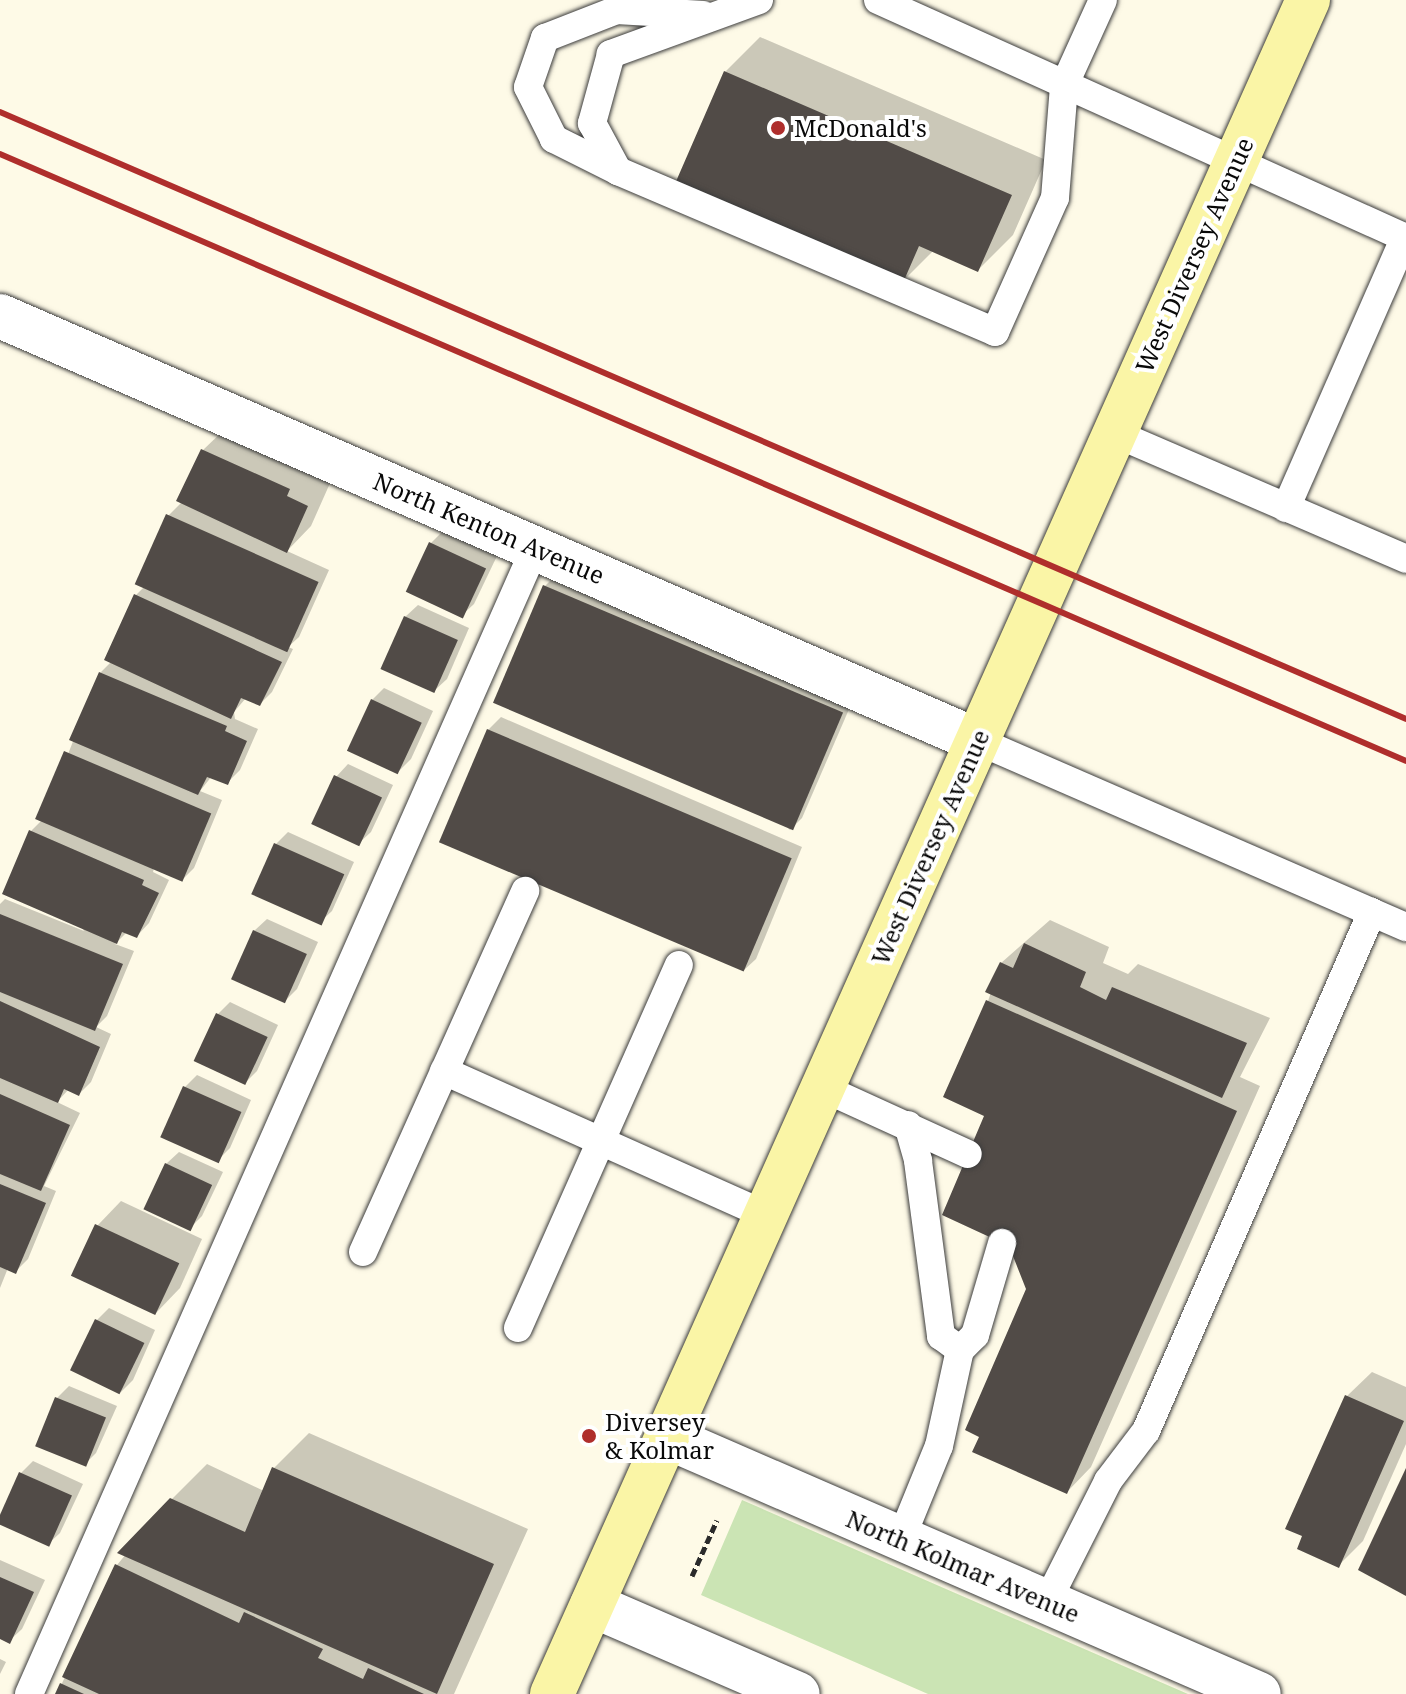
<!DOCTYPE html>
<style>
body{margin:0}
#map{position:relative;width:1406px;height:1694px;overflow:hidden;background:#fefae7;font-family:"Noto Serif",serif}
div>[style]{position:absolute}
.green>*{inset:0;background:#cbe4b4}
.shadow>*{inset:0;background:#0003}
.building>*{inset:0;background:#514b47;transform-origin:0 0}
.path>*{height:5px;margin-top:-2.5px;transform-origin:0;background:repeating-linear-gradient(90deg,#2b2b2b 0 8px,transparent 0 12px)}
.roads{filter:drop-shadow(0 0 2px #3c3c3c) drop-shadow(0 0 2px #3c3c3c)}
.service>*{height:28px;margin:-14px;padding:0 14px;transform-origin:14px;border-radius:14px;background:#fff}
.minor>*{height:44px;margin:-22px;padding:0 22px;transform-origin:22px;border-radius:22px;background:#fff}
.secondary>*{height:44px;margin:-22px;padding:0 22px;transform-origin:22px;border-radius:22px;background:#faf5a6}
.rail>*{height:6px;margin:-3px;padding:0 3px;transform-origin:3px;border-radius:3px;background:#af2e2c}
.dots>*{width:22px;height:22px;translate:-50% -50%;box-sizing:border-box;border:4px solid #fff;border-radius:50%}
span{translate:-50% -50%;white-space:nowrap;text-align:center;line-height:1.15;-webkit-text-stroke:8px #fff;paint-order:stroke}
.poi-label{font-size:24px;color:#090909}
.left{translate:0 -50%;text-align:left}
.street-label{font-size:24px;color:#090909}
</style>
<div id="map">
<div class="green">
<i style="clip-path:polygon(742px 1500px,946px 1589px,1188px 1694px,928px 1694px,701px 1595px)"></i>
</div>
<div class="shadow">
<i style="clip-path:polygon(760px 37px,1046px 160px,1013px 235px,978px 270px,933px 251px,902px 282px,725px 72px)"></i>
<i style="clip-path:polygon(228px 426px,331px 481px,311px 526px,287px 551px,329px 570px,299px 637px,288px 647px,293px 649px,272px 692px,260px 704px,246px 698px,234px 712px,235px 719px,258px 729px,240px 770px,228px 782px,212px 776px,200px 791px,222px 800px,194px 868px,182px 880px,154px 868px,153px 872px,169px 880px,149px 923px,137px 936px,127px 932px,115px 944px,134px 951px,107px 1016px,96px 1027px,111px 1034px,91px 1082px,79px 1094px,69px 1089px,57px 1102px,80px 1113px,44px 1186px,56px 1191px,28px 1259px,16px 1271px,8px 1268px,0 1288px,0 904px,5px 899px,84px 931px,31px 831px,42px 820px,100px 673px,112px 661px,135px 596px,145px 586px,168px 516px,182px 502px,203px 450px)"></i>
<i style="clip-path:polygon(443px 531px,497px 556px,474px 604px,461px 616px,431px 543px)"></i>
<i style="clip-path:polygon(557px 574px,853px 700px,802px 818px,790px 830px,545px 586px)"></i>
<i style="clip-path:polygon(418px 605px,469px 628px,447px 679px,434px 691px,405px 617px)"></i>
<i style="clip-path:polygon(384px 688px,433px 711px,411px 759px,399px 771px,372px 700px)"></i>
<i style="clip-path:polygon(501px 717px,802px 847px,756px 959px,743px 971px,488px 730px)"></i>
<i style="clip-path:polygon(348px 764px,393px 785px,371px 832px,358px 844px,336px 777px)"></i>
<i style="clip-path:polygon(288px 832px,354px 862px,332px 911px,319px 923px,276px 844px)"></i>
<i style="clip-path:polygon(267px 919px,318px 942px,297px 989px,285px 1001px,254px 931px)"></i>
<i style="clip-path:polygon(1050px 920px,1109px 947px,1103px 963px,1128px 974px,1138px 964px,1270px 1018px,1240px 1077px,1260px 1086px,1091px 1467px,1067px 1492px,1028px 1289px,986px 1115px,988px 1001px,1001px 963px)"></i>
<i style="clip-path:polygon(230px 1002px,278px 1025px,257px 1071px,244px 1084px,218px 1014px)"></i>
<i style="clip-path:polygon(197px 1075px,251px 1100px,230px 1148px,218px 1160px,185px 1087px)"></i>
<i style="clip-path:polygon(179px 1152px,223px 1172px,202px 1216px,190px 1228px,166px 1164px)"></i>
<i style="clip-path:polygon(121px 1201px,202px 1239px,180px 1288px,156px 1313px,97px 1226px)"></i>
<i style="clip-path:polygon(109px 1308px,155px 1330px,133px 1380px,121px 1392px,97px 1320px)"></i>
<i style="clip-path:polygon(1372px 1372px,1406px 1387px,1406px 1444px,1363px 1541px,1338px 1566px,1347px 1396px)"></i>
<i style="clip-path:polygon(69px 1386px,117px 1406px,96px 1453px,84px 1465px,57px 1398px)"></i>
<i style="clip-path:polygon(309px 1433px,528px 1529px,454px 1694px,57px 1694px,117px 1565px,171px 1500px,207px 1464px,264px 1491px,274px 1468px)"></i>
<i style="clip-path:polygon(33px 1461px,83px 1484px,60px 1533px,47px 1545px,0 1522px,21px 1473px)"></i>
<i style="clip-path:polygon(0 1560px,45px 1580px,22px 1629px,9px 1641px,0 1637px)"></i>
<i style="clip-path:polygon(0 1659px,6px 1662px,0 1674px)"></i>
</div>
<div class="building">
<i style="clip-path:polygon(724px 71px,1012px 195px,978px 272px,919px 246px,902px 285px,674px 186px)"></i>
<i style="clip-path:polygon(201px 449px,290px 489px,287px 496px,308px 506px,287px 553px,176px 501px)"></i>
<i style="left:166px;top:514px;width:167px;height:77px;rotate:24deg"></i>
<i style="left:429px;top:542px;width:63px;height:55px;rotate:25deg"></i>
<i style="left:543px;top:585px;width:326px;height:128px;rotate:23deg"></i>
<i style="clip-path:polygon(134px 594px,282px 662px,260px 706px,241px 698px,231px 719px,104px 660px)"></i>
<i style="left:404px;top:616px;width:59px;height:58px;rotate:24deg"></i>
<i style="clip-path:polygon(99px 672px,227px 726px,225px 731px,247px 741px,228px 785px,207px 777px,198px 795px,69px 740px)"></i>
<i style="left:371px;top:699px;width:56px;height:57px;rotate:25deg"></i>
<i style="left:487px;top:729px;width:331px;height:123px;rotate:23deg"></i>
<i style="left:64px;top:751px;width:160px;height:74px;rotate:23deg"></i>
<i style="left:334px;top:775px;width:53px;height:54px;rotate:25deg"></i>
<i style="clip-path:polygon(29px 830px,144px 880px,142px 885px,159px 893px,137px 938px,122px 932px,117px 944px,2px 894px)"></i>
<i style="left:274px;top:843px;width:77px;height:56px;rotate:24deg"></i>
<i style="clip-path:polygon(0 914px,123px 964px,95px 1031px,0 992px)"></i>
<i style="left:253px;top:930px;width:59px;height:54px;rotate:24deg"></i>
<i style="clip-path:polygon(1024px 943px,1086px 972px,1080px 987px,1106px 1000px,1112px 987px,1247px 1043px,1222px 1098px,985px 992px,1000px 962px,1013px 968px)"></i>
<i style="clip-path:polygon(986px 1000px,1237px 1111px,1067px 1494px,972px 1452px,979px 1437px,965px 1430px,1026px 1289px,1009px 1246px,942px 1215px,984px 1116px,943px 1097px)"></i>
<i style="clip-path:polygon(0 1001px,100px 1047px,79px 1096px,64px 1089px,58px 1103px,0 1078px)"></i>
<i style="left:216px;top:1013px;width:57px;height:53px;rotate:25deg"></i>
<i style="left:183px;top:1086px;width:64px;height:56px;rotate:24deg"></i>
<i style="clip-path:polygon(0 1094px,70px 1125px,41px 1191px,0 1174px)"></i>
<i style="left:165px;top:1163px;width:52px;height:51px;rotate:25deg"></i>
<i style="clip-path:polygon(0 1184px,46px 1203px,16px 1274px,0 1267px)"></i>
<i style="left:95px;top:1224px;width:93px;height:57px;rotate:25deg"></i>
<i style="left:95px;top:1319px;width:55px;height:57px;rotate:26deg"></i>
<i style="clip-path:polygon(1345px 1395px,1404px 1421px,1339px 1568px,1297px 1549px,1302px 1536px,1285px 1529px)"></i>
<i style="left:55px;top:1397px;width:55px;height:53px;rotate:22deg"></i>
<i style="clip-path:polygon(272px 1467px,494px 1564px,437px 1694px,117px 1553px,170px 1498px,245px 1532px)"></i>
<i style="clip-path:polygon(1406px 1468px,1406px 1596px,1358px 1570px)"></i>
<i style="left:19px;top:1472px;width:58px;height:56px;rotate:24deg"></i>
<i style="clip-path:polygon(115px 1564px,239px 1623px,244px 1612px,323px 1649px,318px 1658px,363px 1679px,368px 1668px,424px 1694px,99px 1694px,62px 1677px)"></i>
<i style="clip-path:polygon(0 1577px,34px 1592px,10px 1644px,0 1639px)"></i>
<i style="clip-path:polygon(60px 1683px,84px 1694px,55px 1694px)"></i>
</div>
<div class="path">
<i style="left:692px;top:1576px;width:61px;rotate:-65.9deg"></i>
</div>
<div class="roads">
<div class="service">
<i style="left:759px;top:0;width:158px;rotate:160deg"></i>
<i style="left:611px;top:54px;width:72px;rotate:105.4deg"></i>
<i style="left:592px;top:123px;width:55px;rotate:61.6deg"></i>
<i style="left:618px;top:171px;width:410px;rotate:23.1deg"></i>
<i style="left:995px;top:332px;width:147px;rotate:-65.9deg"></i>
<i style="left:1055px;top:198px;width:112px;rotate:-85.4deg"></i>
<i style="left:1064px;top:86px;width:94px;rotate:-65.6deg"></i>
<i style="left:878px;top:0;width:579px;rotate:24.26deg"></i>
<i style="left:618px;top:171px;width:72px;rotate:-153.4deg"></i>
<i style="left:554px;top:139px;width:58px;rotate:-116.6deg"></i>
<i style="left:528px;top:87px;width:52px;rotate:-70.9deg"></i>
<i style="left:545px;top:38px;width:77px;rotate:-21.3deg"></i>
<i style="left:617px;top:10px;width:86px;rotate:3.3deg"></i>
<i style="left:1114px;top:433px;width:318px;rotate:23.3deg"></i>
<i style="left:1286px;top:508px;width:296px;rotate:-66.3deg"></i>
<i style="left:978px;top:741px;width:467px;rotate:23.5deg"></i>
<i style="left:444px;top:1071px;width:353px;rotate:24.1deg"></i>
<i style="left:823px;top:1088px;width:159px;rotate:24.5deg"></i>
<i style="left:908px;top:1125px;width:37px;rotate:74deg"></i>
<i style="left:918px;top:1161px;width:177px;rotate:82.5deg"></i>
<i style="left:941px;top:1336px;width:24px;rotate:36deg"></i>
<i style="left:363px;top:1252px;width:396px;rotate:-65.8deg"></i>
<i style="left:518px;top:1328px;width:397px;rotate:-66.1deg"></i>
<i style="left:901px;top:1539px;width:100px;rotate:-67.8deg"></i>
<i style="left:939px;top:1446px;width:98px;rotate:-77.7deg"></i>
<i style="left:960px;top:1350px;width:21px;rotate:-45deg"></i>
<i style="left:975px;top:1335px;width:96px;rotate:-73.6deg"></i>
<i style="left:1047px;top:1602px;width:136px;rotate:-63.2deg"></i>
<i style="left:1108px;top:1481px;width:63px;rotate:-52.8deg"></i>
<i style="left:1146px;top:1431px;width:566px;rotate:-66.47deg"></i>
<i style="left:29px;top:1694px;width:1253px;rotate:-66.18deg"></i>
</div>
<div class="minor">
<i style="left:0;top:316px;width:1066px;rotate:23.49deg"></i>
<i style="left:667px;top:1437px;width:645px;rotate:23.47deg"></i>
<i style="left:592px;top:1605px;width:224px;rotate:23.4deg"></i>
</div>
<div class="secondary">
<i style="left:552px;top:1694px;width:1855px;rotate:-65.95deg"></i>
</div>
</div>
<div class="rail">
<i style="left:0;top:112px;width:1531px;rotate:23.35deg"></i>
<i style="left:0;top:154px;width:1531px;rotate:23.35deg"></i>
</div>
<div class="dots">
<i style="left:778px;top:128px;background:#af2e2c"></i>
<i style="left:589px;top:1436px;background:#af2e2c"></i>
</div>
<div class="poi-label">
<span class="left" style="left:794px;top:128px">McDonald's</span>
<span class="left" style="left:605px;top:1436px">Diversey<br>&amp; Kolmar</span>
</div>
<div class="street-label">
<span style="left:1194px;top:255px;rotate:-66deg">West Diversey Avenue</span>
<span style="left:489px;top:528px;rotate:23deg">North Kenton Avenue</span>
<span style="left:930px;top:847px;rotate:-66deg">West Diversey Avenue</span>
<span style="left:963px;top:1566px;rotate:23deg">North Kolmar Avenue</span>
</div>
</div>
